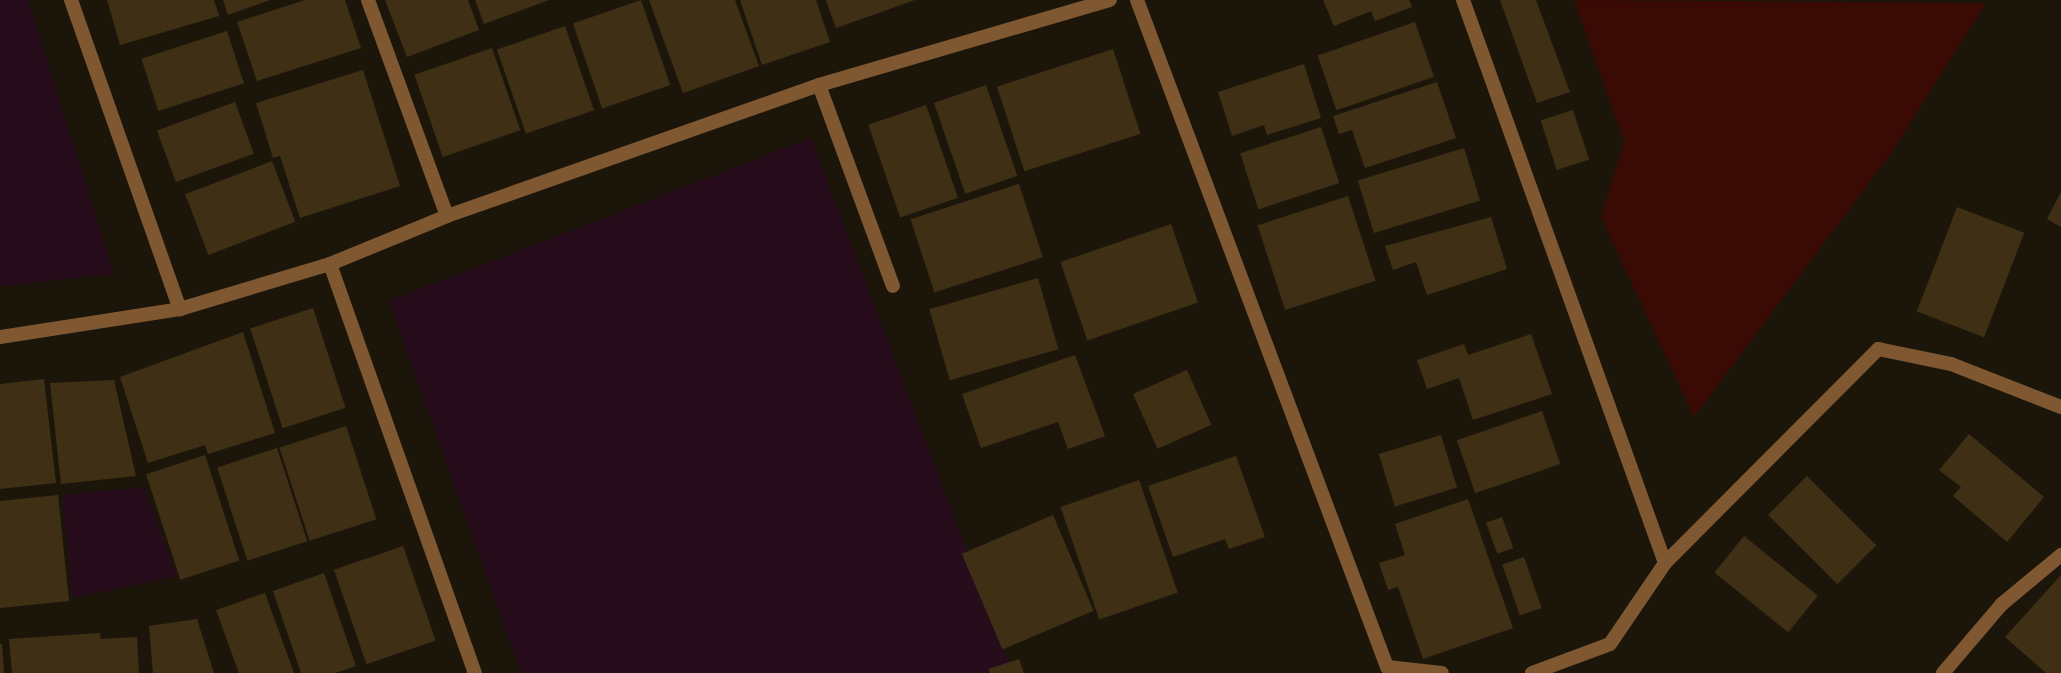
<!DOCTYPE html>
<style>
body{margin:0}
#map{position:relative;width:2061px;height:673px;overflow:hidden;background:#1c160a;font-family:"Nunito Sans",sans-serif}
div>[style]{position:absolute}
.green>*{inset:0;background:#270c1c}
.water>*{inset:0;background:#3a0a05}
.building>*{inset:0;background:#3f3015;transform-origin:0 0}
.lane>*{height:14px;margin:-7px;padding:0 7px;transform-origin:7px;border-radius:7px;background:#7f5831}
.street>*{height:14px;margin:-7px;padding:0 7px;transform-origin:7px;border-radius:7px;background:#7f5831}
span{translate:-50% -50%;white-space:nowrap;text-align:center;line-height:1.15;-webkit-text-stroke:7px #1c160a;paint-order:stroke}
</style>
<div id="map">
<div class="green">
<i style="clip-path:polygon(0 0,28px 0,114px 274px,0 286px)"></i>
<i style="clip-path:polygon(811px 138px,1013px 673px,521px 673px,389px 301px)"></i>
<i style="clip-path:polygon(144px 487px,177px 576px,73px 598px,62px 495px)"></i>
</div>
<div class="water">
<i style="clip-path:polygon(1574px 0,1986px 3px,1890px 155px,1694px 417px,1601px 217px,1624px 141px)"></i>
</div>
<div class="building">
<i style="clip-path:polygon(107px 0,214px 0,219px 16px,120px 45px)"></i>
<i style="clip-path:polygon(223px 0,270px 0,228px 15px)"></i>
<i style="clip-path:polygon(305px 0,345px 0,361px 48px,257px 81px,237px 22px)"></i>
<i style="clip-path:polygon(385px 0,468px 0,479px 30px,407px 57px)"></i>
<i style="clip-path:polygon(475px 0,549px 0,484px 24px)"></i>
<i style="left:641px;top:0;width:90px;height:72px;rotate:71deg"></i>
<i style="clip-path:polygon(649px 0,735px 0,759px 66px,683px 93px)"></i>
<i style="clip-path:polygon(740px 0,816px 0,830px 42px,762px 65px)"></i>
<i style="clip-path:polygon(826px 0,915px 0,836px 28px)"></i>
<i style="clip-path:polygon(1323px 0,1409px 0,1412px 7px,1375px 21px,1371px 11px,1334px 26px)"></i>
<i style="clip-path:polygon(1500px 0,1536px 0,1570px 92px,1537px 103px)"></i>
<i style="left:1415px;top:22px;width:58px;height:103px;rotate:71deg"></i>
<i style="left:565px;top:26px;width:89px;height:72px;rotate:71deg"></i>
<i style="left:227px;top:31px;width:55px;height:90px;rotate:72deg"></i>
<i style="left:492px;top:48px;width:87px;height:82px;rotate:71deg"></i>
<i style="left:1113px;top:49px;width:89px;height:122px;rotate:72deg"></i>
<i style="clip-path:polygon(1304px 64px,1321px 118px,1267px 135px,1264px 125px,1232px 136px,1218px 92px)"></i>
<i style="clip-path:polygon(363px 70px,400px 186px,300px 218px,280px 156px,273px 158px,256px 103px)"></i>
<i style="clip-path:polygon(1437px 82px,1456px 138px,1365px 168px,1352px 130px,1339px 134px,1333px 116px)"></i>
<i style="left:986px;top:85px;width:96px;height:55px;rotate:71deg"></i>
<i style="left:235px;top:102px;width:55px;height:83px;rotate:70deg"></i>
<i style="left:926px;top:105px;width:98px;height:61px;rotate:71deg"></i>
<i style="left:1573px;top:110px;width:52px;height:34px;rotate:72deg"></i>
<i style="left:1321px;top:127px;width:59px;height:85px;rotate:72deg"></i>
<i style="left:1464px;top:148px;width:55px;height:111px;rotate:73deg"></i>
<i style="left:272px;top:161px;width:65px;height:93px;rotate:69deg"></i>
<i style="left:1019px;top:184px;width:77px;height:114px;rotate:72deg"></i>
<i style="clip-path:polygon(2061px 192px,2061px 227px,2047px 219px)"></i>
<i style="left:1348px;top:196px;width:89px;height:95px;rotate:72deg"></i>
<i style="left:1957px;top:207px;width:72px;height:112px;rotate:21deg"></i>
<i style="clip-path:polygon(1491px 217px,1507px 269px,1427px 295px,1416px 262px,1393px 270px,1385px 246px)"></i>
<i style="left:1171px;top:224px;width:83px;height:117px;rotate:71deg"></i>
<i style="left:1038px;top:278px;width:74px;height:113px;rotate:74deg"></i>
<i style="left:313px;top:308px;width:105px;height:66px;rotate:72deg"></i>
<i style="clip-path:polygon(243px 332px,275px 433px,208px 454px,205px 445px,148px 463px,120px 377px)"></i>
<i style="clip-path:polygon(1531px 334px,1552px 394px,1473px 420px,1459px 378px,1427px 389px,1417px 360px,1464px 344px,1468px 355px)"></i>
<i style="clip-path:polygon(1075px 355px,1105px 436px,1068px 449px,1058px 422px,981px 448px,962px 394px)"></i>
<i style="left:1187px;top:370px;width:60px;height:59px;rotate:66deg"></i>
<i style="clip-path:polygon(44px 379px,56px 483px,0 489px,0 384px)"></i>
<i style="clip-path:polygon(114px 380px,136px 476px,61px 484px,50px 383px)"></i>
<i style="left:1542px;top:411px;width:56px;height:90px;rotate:71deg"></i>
<i style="left:346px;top:426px;width:98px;height:70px;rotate:72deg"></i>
<i style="clip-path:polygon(1969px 434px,2044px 497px,2007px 542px,1953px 496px,1961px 487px,1939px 470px)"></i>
<i style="left:1441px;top:435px;width:55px;height:65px;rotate:73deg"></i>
<i style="left:277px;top:448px;width:98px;height:63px;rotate:72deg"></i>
<i style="left:205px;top:455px;width:111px;height:62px;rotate:72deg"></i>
<i style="clip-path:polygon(1236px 456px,1265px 537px,1229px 549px,1225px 539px,1173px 557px,1148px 486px)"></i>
<i style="left:1807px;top:476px;width:98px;height:55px;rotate:45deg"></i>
<i style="left:1139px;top:480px;width:119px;height:83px;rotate:71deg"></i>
<i style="clip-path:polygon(58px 495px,69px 601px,0 608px,0 501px)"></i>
<i style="clip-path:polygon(1468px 499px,1513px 628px,1423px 659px,1398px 587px,1388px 590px,1379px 563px,1405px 555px,1395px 524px)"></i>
<i style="left:1053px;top:515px;width:104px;height:99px;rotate:67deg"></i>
<i style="left:1502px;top:517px;width:33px;height:17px;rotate:70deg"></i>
<i style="left:1744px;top:536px;width:95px;height:47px;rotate:39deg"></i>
<i style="left:403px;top:546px;width:100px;height:73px;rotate:71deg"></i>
<i style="left:1524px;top:557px;width:54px;height:23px;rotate:71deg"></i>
<i style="clip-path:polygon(324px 573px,356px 666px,335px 673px,301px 673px,273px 591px)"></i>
<i style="clip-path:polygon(2061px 575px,2061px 673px,2046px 673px,2005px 637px)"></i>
<i style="clip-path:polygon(265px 593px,294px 673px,239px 673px,216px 610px)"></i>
<i style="clip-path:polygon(197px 619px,214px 673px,153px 673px,149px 626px)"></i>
<i style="clip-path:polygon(100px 633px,101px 639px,137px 637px,139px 673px,12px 673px,9px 639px)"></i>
<i style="clip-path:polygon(0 644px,2px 644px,4px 673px,0 673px)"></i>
<i style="clip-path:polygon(1019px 659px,1024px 673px,990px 673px,988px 669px)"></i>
</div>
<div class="lane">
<i style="left:819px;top:85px;width:214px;rotate:69.8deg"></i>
<i style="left:330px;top:264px;width:434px;rotate:70.5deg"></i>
</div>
<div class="street">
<i style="left:71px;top:0;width:328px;rotate:70.6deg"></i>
<i style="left:180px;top:309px;width:157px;rotate:-16.7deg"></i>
<i style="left:330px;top:264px;width:126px;rotate:-22.3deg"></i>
<i style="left:447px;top:216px;width:394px;rotate:-19.4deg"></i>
<i style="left:819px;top:85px;width:303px;rotate:-16.3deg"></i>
<i style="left:368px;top:0;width:230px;rotate:69.9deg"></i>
<i style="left:1137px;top:0;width:712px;rotate:69.45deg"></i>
<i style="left:1387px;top:667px;width:55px;rotate:6.2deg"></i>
<i style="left:1463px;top:0;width:598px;rotate:70.26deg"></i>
<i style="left:0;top:337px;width:182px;rotate:-8.8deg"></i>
<i style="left:1532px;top:673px;width:83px;rotate:-20.4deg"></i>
<i style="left:1610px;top:644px;width:98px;rotate:-55.8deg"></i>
<i style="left:1665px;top:563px;width:302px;rotate:-45.1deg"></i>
<i style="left:1878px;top:349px;width:75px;rotate:11.6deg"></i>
<i style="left:1951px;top:364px;width:118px;rotate:21.4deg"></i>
<i style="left:1943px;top:673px;width:91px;rotate:-49.5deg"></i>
<i style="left:2002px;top:604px;width:77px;rotate:-39.7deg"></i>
</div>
</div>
